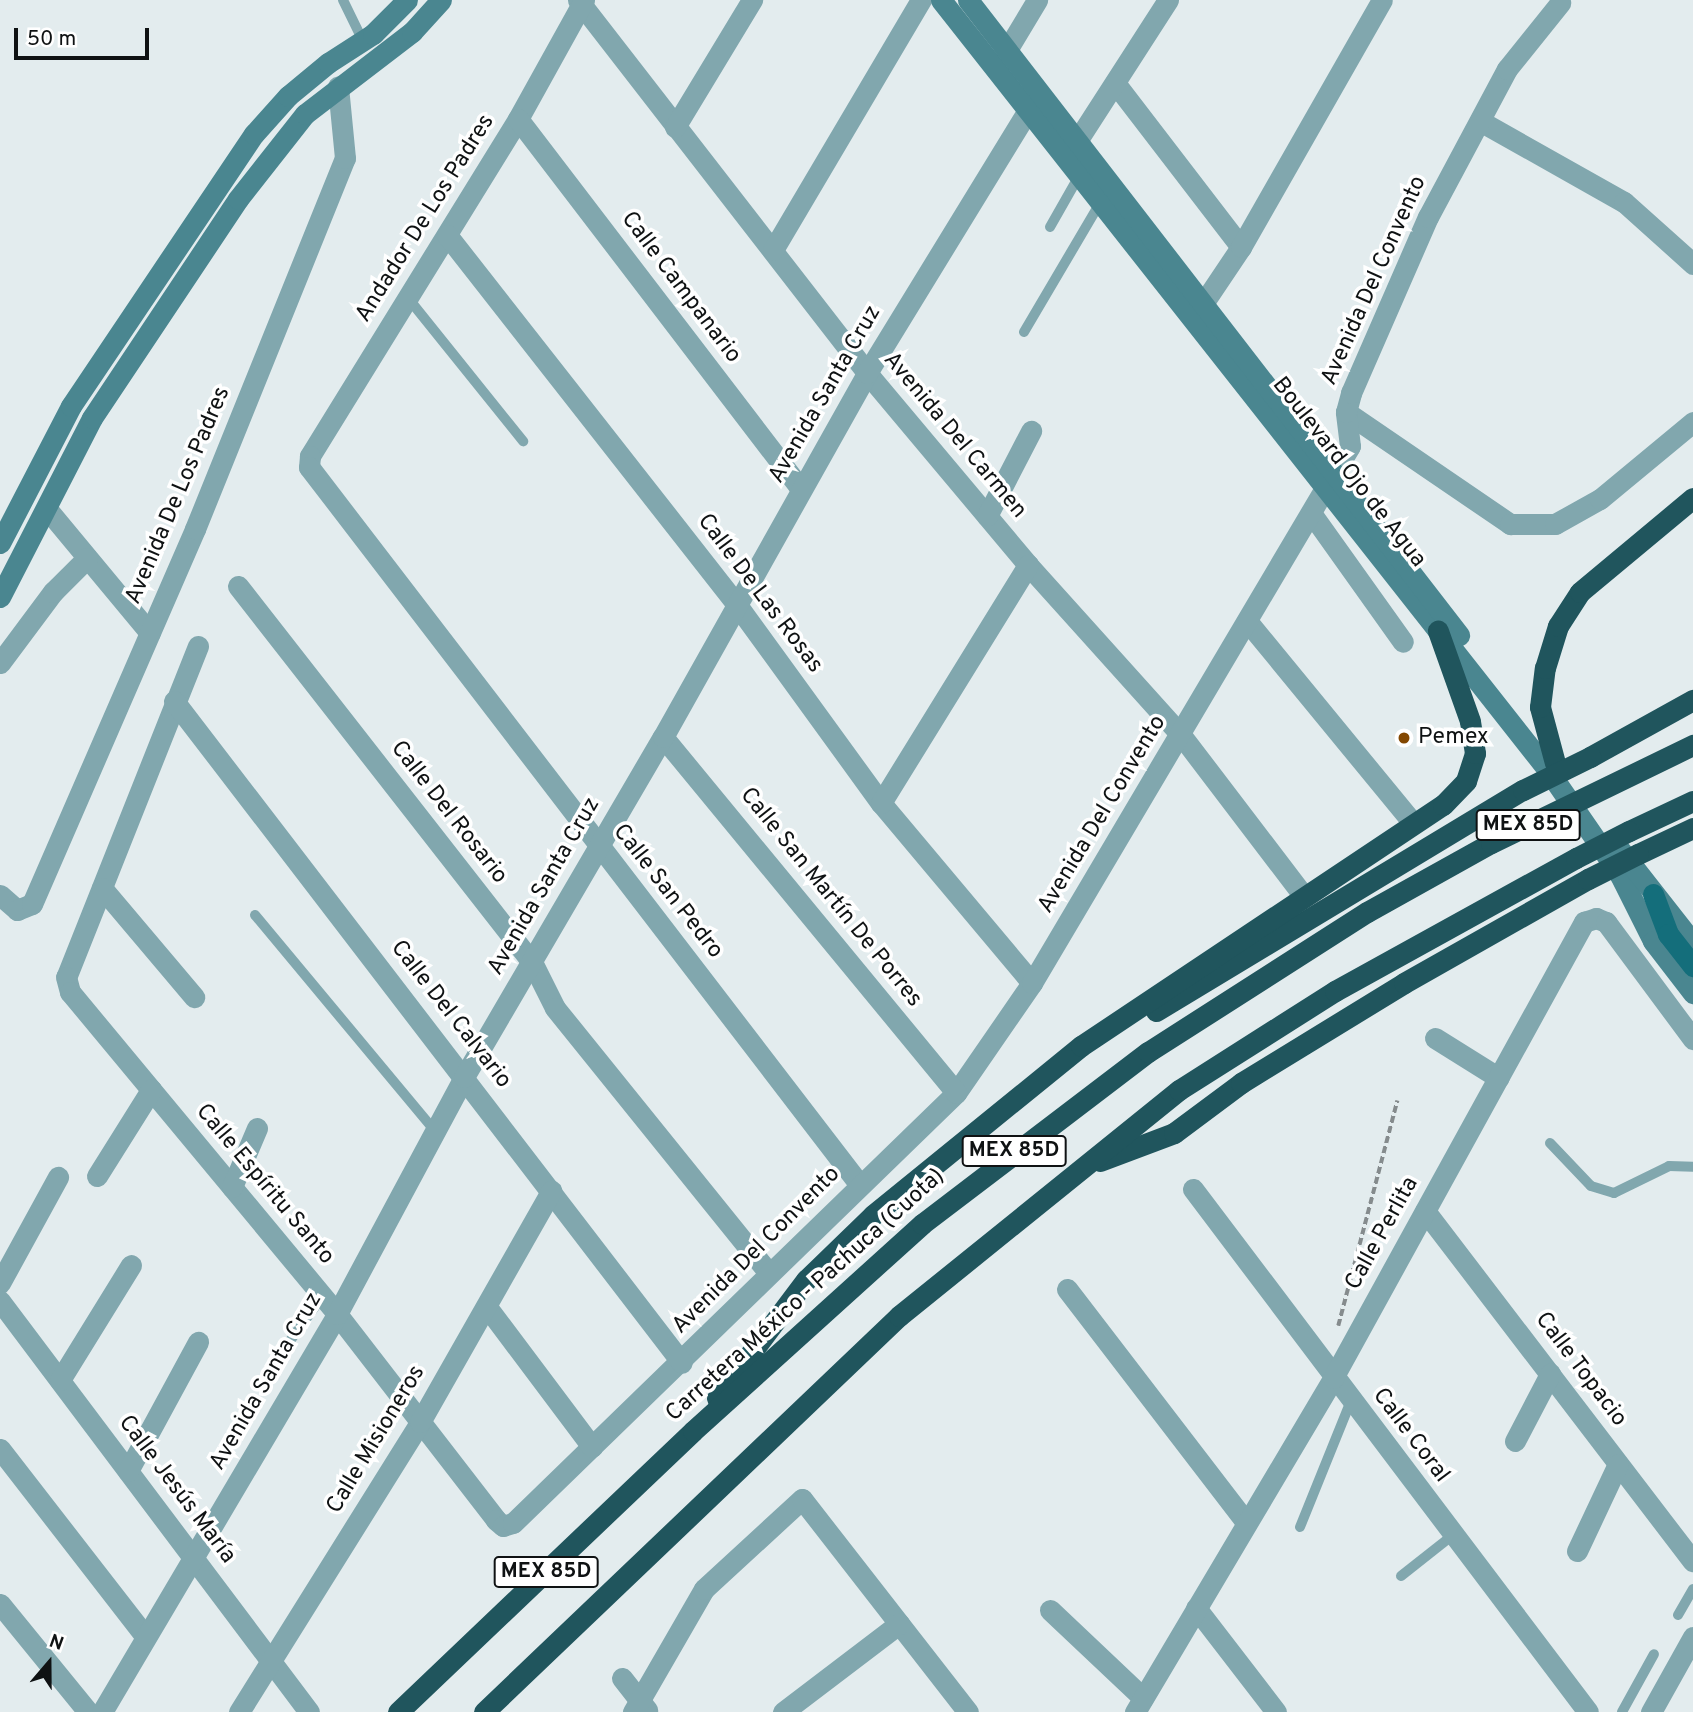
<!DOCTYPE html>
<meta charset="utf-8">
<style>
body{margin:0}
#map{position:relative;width:1693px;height:1712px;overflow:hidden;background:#e3ecee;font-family:Overpass,sans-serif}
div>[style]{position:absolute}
.path>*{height:3.5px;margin-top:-1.75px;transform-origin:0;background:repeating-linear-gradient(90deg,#858b8d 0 7px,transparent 0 10.5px)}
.lane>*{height:10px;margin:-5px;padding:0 5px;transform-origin:5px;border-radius:5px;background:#81a7ae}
.street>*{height:21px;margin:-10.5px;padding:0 10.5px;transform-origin:10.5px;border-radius:10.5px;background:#81a7ae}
.secondary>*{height:21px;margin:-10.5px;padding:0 10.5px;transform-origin:10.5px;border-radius:10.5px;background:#4a8690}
.primary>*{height:21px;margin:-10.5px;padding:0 10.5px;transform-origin:10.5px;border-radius:10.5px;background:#146e7b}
.highway>*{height:21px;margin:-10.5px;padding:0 10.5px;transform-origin:10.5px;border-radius:10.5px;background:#20555d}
.highway-bridge>*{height:21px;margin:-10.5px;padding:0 10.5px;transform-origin:10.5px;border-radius:10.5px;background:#20555d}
.dots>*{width:19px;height:19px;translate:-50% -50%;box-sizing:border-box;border:4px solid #fff;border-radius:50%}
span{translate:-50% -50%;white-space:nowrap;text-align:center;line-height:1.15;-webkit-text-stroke:7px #fff;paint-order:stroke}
.shield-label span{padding:2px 5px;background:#fff;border:2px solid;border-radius:5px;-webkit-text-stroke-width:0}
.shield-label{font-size:21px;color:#0f1213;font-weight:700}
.street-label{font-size:23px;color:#0f1213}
.poi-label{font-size:23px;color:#0f1213}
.left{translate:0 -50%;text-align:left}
.north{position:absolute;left:14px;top:1628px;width:70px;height:70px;-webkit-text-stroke:5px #fff;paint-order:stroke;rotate:20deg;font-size:19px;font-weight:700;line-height:28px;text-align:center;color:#0f1213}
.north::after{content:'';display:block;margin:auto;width:24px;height:32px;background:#0f1213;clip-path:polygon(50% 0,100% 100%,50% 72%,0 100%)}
.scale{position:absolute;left:14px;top:28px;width:135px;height:32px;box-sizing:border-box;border:4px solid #0f1213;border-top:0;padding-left:9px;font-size:21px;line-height:24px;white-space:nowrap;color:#0f1213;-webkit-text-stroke:5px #fff;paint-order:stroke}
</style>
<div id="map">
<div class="path">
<i style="left:1338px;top:1326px;width:233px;rotate:-75.3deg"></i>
</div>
<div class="lane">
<i style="left:343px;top:0;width:46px;rotate:64deg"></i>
<i style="left:1050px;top:227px;width:59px;rotate:-60.4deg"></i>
<i style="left:408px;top:298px;width:184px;rotate:51.2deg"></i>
<i style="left:1024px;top:332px;width:150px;rotate:-59.5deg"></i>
<i style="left:255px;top:915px;width:281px;rotate:50.2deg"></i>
<i style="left:1550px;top:1143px;width:59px;rotate:46.4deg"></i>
<i style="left:1591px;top:1186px;width:24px;rotate:17deg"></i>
<i style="left:1614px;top:1193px;width:61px;rotate:-26.1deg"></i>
<i style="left:1669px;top:1166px;width:24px;rotate:2deg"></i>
<i style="left:276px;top:1360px;width:78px;rotate:-53.9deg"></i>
<i style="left:1300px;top:1527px;width:136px;rotate:-68deg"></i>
<i style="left:1401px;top:1576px;width:66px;rotate:-38.3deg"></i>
<i style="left:1678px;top:1615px;width:30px;rotate:-60deg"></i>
<i style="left:1622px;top:1712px;width:66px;rotate:-61.1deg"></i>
</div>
<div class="street">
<i style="left:578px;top:0;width:472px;rotate:52.2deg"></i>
<i style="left:867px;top:373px;width:251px;rotate:50deg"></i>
<i style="left:1028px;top:565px;width:229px;rotate:48deg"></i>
<i style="left:1181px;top:735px;width:201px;rotate:52.7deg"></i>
<i style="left:584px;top:0;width:136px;rotate:119deg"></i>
<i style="left:518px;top:119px;width:396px;rotate:121.7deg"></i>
<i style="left:310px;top:456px;width:11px;rotate:95deg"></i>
<i style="left:309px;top:467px;width:905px;rotate:52.5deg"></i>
<i style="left:998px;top:65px;width:76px;rotate:-59deg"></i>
<i style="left:1115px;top:83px;width:207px;rotate:52.5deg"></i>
<i style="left:1241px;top:247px;width:66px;rotate:123.9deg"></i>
<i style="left:518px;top:119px;width:466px;rotate:52.6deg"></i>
<i style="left:1480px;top:121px;width:165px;rotate:29.4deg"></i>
<i style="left:1624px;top:202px;width:93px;rotate:41.9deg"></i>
<i style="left:675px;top:127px;width:149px;rotate:-58.8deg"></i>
<i style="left:1077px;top:141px;width:168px;rotate:-57.2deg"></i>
<i style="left:447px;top:235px;width:470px;rotate:51.9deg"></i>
<i style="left:737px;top:605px;width:245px;rotate:54deg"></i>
<i style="left:881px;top:803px;width:235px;rotate:50deg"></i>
<i style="left:1241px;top:247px;width:284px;rotate:-60.3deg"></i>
<i style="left:773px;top:250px;width:291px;rotate:-59.4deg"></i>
<i style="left:1346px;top:412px;width:199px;rotate:34.3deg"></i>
<i style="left:1510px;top:524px;width:45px"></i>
<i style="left:1555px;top:524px;width:51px;rotate:-29.1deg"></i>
<i style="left:1600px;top:499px;width:121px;rotate:-39.6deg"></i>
<i style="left:47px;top:509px;width:161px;rotate:50.3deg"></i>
<i style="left:1311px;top:513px;width:158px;rotate:54.5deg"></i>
<i style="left:987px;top:516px;width:96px;rotate:-62.6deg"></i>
<i style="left:238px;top:586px;width:477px;rotate:52deg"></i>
<i style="left:532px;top:962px;width:51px;rotate:63.4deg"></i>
<i style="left:555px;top:1008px;width:341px;rotate:51.1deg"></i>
<i style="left:1247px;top:621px;width:261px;rotate:50.6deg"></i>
<i style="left:198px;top:646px;width:356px;rotate:111.7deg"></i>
<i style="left:66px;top:977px;width:16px;rotate:75deg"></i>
<i style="left:70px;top:992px;width:418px;rotate:50.3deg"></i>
<i style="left:337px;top:1314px;width:260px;rotate:52.3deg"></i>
<i style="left:496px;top:1520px;width:9px;rotate:41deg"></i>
<i style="left:503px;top:1526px;width:10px;rotate:-17deg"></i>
<i style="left:513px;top:1523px;width:617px;rotate:-44.15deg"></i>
<i style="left:956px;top:1093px;width:134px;rotate:-55.4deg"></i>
<i style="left:1032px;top:983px;width:624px;rotate:-59.37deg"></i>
<i style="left:1350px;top:446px;width:34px;rotate:-97deg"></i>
<i style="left:1346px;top:412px;width:20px;rotate:-75deg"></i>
<i style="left:1351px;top:393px;width:192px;rotate:-66.4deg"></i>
<i style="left:1428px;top:217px;width:168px;rotate:-61.9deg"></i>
<i style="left:1507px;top:69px;width:85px;rotate:-51.2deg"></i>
<i style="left:0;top:663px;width:89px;rotate:-53.3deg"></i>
<i style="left:53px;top:592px;width:48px;rotate:-45deg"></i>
<i style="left:174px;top:701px;width:834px;rotate:52.5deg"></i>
<i style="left:663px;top:737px;width:461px;rotate:50.5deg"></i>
<i style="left:881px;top:803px;width:280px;rotate:-58.3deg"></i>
<i style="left:102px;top:888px;width:143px;rotate:49.8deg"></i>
<i style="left:0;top:895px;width:23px;rotate:41deg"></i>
<i style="left:17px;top:910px;width:16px;rotate:-22deg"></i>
<i style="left:32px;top:904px;width:409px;rotate:-66.5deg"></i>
<i style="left:195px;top:529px;width:400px;rotate:-68deg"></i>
<i style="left:345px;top:158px;width:72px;rotate:-95.6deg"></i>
<i style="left:1435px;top:1038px;width:75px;rotate:32deg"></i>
<i style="left:97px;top:1176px;width:102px;rotate:-57.9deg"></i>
<i style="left:232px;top:1187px;width:64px;rotate:-67deg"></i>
<i style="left:1193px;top:1189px;width:655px;rotate:52.94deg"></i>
<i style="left:1425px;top:1211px;width:441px;rotate:52.6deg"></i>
<i style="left:0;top:1283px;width:121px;rotate:-61.3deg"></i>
<i style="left:1067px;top:1289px;width:294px;rotate:52.5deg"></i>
<i style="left:0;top:1301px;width:514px;rotate:53.06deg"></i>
<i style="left:487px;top:1307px;width:175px;rotate:53.1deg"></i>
<i style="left:60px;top:1380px;width:135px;rotate:-58.3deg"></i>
<i style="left:1515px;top:1441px;width:76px;rotate:-62.4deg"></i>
<i style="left:0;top:1449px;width:237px;rotate:52.2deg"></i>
<i style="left:128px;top:1471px;width:147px;rotate:-61.5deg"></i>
<i style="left:1577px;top:1551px;width:96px;rotate:-64.8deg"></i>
<i style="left:0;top:1604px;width:139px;rotate:50.8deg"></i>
<i style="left:1196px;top:1608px;width:131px;rotate:52.4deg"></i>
<i style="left:1050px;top:1610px;width:128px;rotate:43.4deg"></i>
<i style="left:622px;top:1678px;width:41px;rotate:52deg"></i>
<i style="left:102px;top:1712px;width:462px;rotate:-59.4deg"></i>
<i style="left:337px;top:1314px;width:269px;rotate:-61.8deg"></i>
<i style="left:464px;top:1077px;width:394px;rotate:-59.7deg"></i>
<i style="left:663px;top:737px;width:417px;rotate:-60.7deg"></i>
<i style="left:867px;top:373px;width:325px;rotate:-58.5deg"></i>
<i style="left:239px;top:1712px;width:342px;rotate:-58deg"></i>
<i style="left:420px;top:1422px;width:266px;rotate:-60.4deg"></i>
<i style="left:633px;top:1712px;width:142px;rotate:-60deg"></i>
<i style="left:704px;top:1589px;width:133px;rotate:-42.6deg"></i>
<i style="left:802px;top:1499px;width:270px;rotate:52.1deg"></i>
<i style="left:783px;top:1712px;width:146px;rotate:-37.2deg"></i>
<i style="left:1135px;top:1712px;width:388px;rotate:-59.3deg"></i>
<i style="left:1333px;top:1378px;width:521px;rotate:-61.17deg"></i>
<i style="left:1584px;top:922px;width:13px;rotate:-18deg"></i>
<i style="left:1596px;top:918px;width:11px;rotate:22deg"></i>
<i style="left:1606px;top:922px;width:146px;rotate:53.4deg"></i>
<i style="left:1651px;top:1712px;width:86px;rotate:-60.8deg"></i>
</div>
<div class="secondary">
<i style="left:941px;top:0;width:979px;rotate:51.76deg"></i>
<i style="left:1547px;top:769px;width:129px;rotate:55.4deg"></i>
<i style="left:1620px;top:875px;width:74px;rotate:63.4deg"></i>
<i style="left:1653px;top:941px;width:66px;rotate:52.4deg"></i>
<i style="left:968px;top:0;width:803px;rotate:52.29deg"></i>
<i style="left:0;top:543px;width:154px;rotate:-62.6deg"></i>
<i style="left:71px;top:406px;width:328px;rotate:-56.1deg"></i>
<i style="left:254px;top:134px;width:51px;rotate:-48.2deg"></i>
<i style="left:288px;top:96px;width:52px;rotate:-39.5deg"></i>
<i style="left:328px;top:63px;width:54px;rotate:-32.8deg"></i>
<i style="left:373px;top:34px;width:48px;rotate:-45deg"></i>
<i style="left:0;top:597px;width:201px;rotate:-62.8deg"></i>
<i style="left:92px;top:418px;width:263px;rotate:-56.3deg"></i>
<i style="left:238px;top:199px;width:108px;rotate:-51.8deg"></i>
<i style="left:305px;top:114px;width:135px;rotate:-37.5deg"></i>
<i style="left:412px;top:32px;width:43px;rotate:-47.8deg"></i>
<i style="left:1617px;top:846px;width:123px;rotate:51.9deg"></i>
</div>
<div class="primary">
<i style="left:1653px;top:894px;width:43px;rotate:69.4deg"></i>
<i style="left:1668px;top:934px;width:41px;rotate:52deg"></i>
</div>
<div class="highway">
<i style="left:1590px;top:757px;width:118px;rotate:-29deg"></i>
<i style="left:1555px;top:763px;width:58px;rotate:-105deg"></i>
<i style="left:1540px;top:707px;width:39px;rotate:-83deg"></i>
<i style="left:1545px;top:668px;width:44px;rotate:-72.8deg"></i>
<i style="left:1558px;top:626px;width:40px;rotate:-57.1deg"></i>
<i style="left:1580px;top:592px;width:147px;rotate:-39.8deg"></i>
<i style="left:1629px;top:831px;width:71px;rotate:-25.1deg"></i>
<i style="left:1638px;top:854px;width:61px;rotate:-25.3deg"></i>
<i style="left:1156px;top:1011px;width:428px;rotate:-31.1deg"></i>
<i style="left:1100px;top:1161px;width:79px;rotate:-20.7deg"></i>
<i style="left:1174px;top:1133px;width:84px;rotate:-36.7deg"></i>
<i style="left:1241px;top:1083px;width:191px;rotate:-31.5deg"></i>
<i style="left:1404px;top:983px;width:211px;rotate:-29.5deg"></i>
<i style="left:717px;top:1398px;width:148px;rotate:-53deg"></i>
<i style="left:806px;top:1280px;width:93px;rotate:-44.1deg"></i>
<i style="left:873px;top:1215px;width:268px;rotate:-39.1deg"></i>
<i style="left:1081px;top:1046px;width:435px;rotate:-33.7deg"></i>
<i style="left:1443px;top:805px;width:33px;rotate:-46deg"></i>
<i style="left:1466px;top:781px;width:29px;rotate:-72deg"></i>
<i style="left:1475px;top:753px;width:32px;rotate:-99deg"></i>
<i style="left:1470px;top:721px;width:96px;rotate:-109.6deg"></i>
<i style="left:398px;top:1712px;width:407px;rotate:-43.6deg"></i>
<i style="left:693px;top:1431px;width:309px;rotate:-42.1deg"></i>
<i style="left:922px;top:1224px;width:284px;rotate:-37.3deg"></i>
<i style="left:1148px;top:1052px;width:260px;rotate:-32.6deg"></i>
<i style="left:484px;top:1712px;width:574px;rotate:-43.66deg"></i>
<i style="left:899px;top:1316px;width:360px;rotate:-38.9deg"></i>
<i style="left:1179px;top:1090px;width:185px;rotate:-32.4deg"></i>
<i style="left:1335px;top:991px;width:275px;rotate:-28.9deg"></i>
</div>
<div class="highway-bridge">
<i style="left:1523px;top:790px;width:75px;rotate:-26.2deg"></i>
<i style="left:1576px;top:858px;width:59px;rotate:-27deg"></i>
<i style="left:1588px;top:879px;width:56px;rotate:-26.6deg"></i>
<i style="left:1367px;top:912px;width:142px;rotate:-29.1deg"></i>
<i style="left:1491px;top:843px;width:225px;rotate:-25.9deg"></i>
</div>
<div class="dots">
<i style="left:1404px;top:738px;background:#834701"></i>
</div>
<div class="shield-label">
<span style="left:1528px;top:825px">MEX 85D</span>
<span style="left:1014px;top:1151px">MEX 85D</span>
<span style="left:546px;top:1572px">MEX 85D</span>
</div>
<div class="street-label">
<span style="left:426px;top:219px;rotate:-58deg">Andador De Los Padres</span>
<span style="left:1375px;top:281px;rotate:-66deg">Avenida Del Convento</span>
<span style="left:680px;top:288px;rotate:53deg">Calle Campanario</span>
<span style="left:826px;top:395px;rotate:-60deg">Avenida Santa Cruz</span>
<span style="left:954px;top:436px;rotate:50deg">Avenida Del Carmen</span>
<span style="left:1348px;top:473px;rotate:52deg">Boulevard Ojo de Agua</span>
<span style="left:179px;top:496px;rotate:-67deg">Avenida De Los Padres</span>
<span style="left:759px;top:594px;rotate:53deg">Calle De Las Rosas</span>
<span style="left:448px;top:813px;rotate:52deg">Calle Del Rosario</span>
<span style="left:1103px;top:815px;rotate:-59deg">Avenida Del Convento</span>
<span style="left:545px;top:887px;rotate:-60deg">Avenida Santa Cruz</span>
<span style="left:667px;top:892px;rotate:52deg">Calle San Pedro</span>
<span style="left:830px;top:898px;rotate:51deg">Calle San Martín De Porres</span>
<span style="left:450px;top:1015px;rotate:52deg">Calle Del Calvario</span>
<span style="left:264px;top:1185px;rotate:50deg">Calle Espíritu Santo</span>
<span style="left:1383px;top:1234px;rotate:-61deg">Calle Perlita</span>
<span style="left:757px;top:1251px;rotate:-45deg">Avenida Del Convento</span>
<span style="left:806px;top:1296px;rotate:-42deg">Carretera México - Pachuca (Cuota)</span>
<span style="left:1580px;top:1370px;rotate:53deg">Calle Topacio</span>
<span style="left:267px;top:1382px;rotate:-60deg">Avenida Santa Cruz</span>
<span style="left:1410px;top:1436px;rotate:53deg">Calle Coral</span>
<span style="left:377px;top:1440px;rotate:-59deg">Calle Misioneros</span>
<span style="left:176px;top:1490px;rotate:53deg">Calle Jesús María</span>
</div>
<div class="poi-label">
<span class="left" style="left:1418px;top:738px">Pemex</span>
</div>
<div class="north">N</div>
<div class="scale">50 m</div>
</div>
